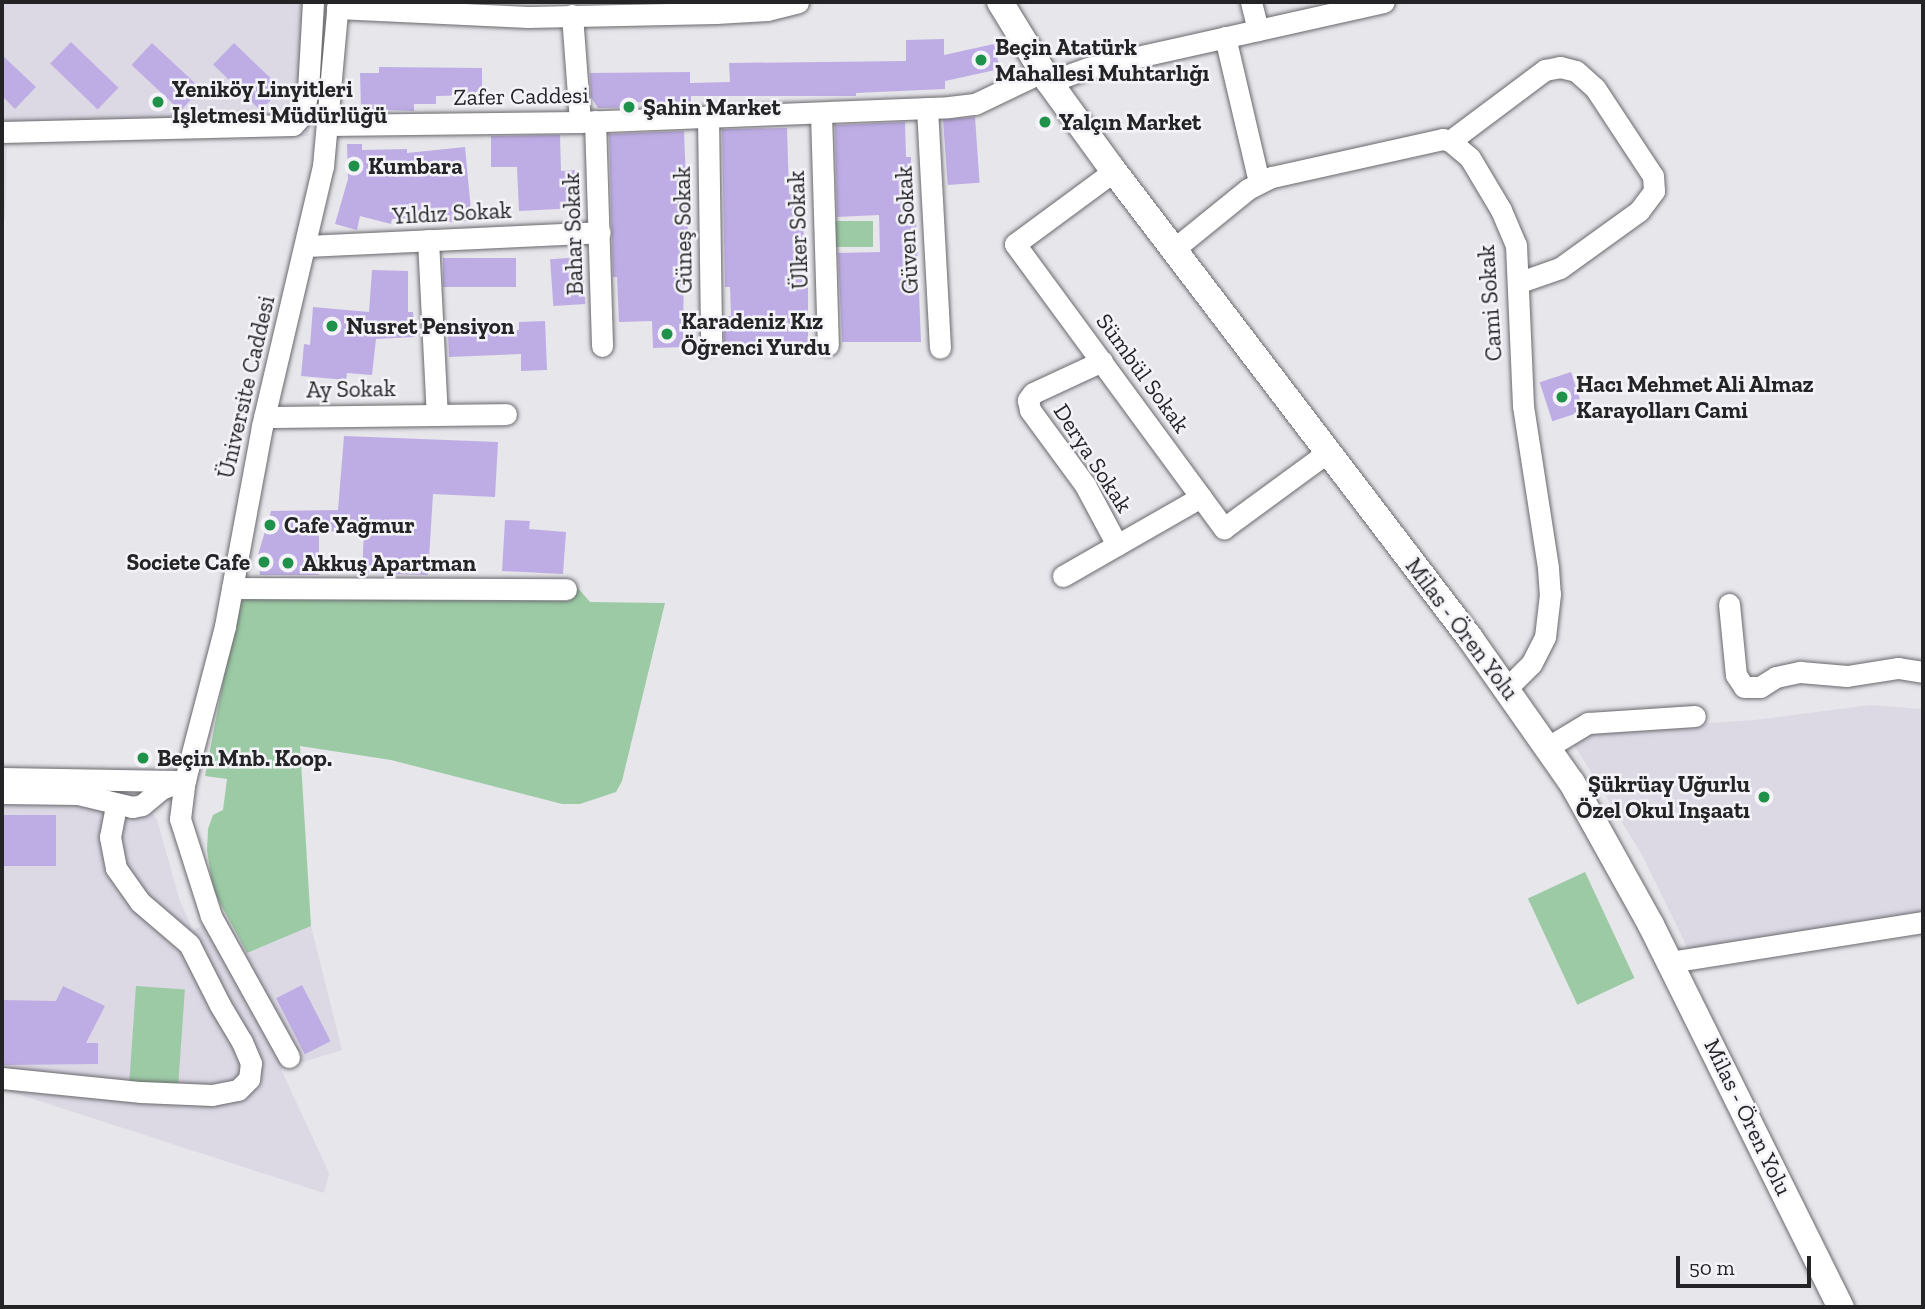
<!DOCTYPE html>
<meta charset="utf-8">
<style>
body{margin:0}
#map{position:relative;width:1925px;height:1309px;overflow:hidden;background:#e7e6eb;font-family:"Zilla Slab",serif}
div>[style]{position:absolute}
.built>*{inset:0;background:#dcd9e5}
.green>*{inset:0;background:#9bcaa5;transform-origin:0 0}
.building>*{inset:0;background:#beade5;transform-origin:0 0}
.roads{filter:drop-shadow(0 0 2px #6a696d) drop-shadow(0 0 2px #6a696d)}
.minor>*{height:21px;margin:-10.5px;padding:0 10.5px;transform-origin:10.5px;border-radius:10.5px;background:#fff}
.major>*{height:26px;margin:-13px;padding:0 13px;transform-origin:13px;border-radius:13px;background:#fff}
.dots>*{width:19px;height:19px;translate:-50% -50%;box-sizing:border-box;border:4px solid #f4f3f8;border-radius:50%}
span{translate:-50% -50%;white-space:nowrap;text-align:center;line-height:1.15;-webkit-text-stroke:5px #f4f3f8;paint-order:stroke}
.poi-label{font-size:23px;color:#242426;font-weight:700}
.left{translate:0 -50%;text-align:left}
.right{translate:-100% -50%;text-align:right}
.street-label{font-size:23px;color:#242426}
.frame{position:absolute;inset:0;border:4px solid #242426;pointer-events:none}
.scale{position:absolute;left:1676px;top:1256px;width:135px;height:32px;box-sizing:border-box;border:4px solid #242426;border-top:0;padding-left:9px;font-size:21px;line-height:24px;white-space:nowrap;color:#242426;-webkit-text-stroke:5px #f4f3f8;paint-order:stroke}
</style>
<div id="map">
<div class="built">
<i style="clip-path:polygon(2px 2px,322px 2px,319px 69px,308px 136px,7px 143px,5px 219px,2px 220px)"></i>
<i style="clip-path:polygon(1870px 705px,1923px 709px,1923px 913px,1688px 949px,1641px 853px,1571px 740px,1577px 732px,1754px 720px)"></i>
<i style="clip-path:polygon(2px 788px,107px 790px,127px 792px,143px 800px,157px 820px,180px 901px,193px 930px,225px 915px,247px 953px,311px 926px,342px 1050px,281px 1069px,329px 1173px,324px 1193px,2px 1089px)"></i>
</div>
<div class="green">
<i style="left:873px;top:221px;width:26px;height:40px;rotate:90deg"></i>
<i style="clip-path:polygon(570px 579px,590px 602px,665px 603px,622px 781px,616px 792px,580px 804px,562px 804px,391px 760px,300px 746px,311px 926px,247px 953px,213px 890px,207px 850px,208px 829px,213px 815px,223px 810px,227px 779px,205px 776px,239px 599px,567px 601px)"></i>
<i style="left:1585px;top:872px;width:117px;height:63px;rotate:65deg"></i>
<i style="left:136px;top:986px;width:49px;height:97px;rotate:4deg"></i>
</div>
<div class="building">
<i style="clip-path:polygon(944px 39px,944px 55px,994px 44px,1000px 69px,945px 81px,945px 89px,856px 93px,856px 96px,691px 96px,691px 104px,634px 102px,634px 107px,598px 108px,591px 97px,590px 73px,690px 72px,690px 83px,730px 82px,729px 63px,906px 61px,906px 40px)"></i>
<i style="left:71px;top:42px;width:66px;height:30px;rotate:44deg"></i>
<i style="left:152px;top:43px;width:67px;height:30px;rotate:43deg"></i>
<i style="left:234px;top:43px;width:66px;height:30px;rotate:44deg"></i>
<i style="clip-path:polygon(2px 55px,36px 87px,15px 109px,2px 96px)"></i>
<i style="clip-path:polygon(379px 67px,482px 68px,482px 95px,436px 96px,436px 104px,414px 104px,414px 111px,361px 109px,360px 73px,379px 73px)"></i>
<i style="left:975px;top:117px;width:66px;height:32px;rotate:86deg"></i>
<i style="clip-path:polygon(905px 122px,906px 157px,911px 157px,910px 218px,916px 218px,921px 342px,842px 342px,838px 253px,880px 252px,879px 215px,837px 217px,835px 125px)"></i>
<i style="clip-path:polygon(787px 128px,789px 194px,798px 194px,799px 222px,804px 222px,802px 287px,808px 287px,808px 344px,724px 344px,724px 316px,731px 316px,730px 287px,725px 287px,722px 129px)"></i>
<i style="clip-path:polygon(684px 131px,689px 255px,684px 255px,683px 347px,653px 348px,652px 321px,619px 322px,617px 277px,613px 277px,609px 134px)"></i>
<i style="clip-path:polygon(560px 135px,561px 171px,575px 170px,577px 208px,519px 211px,517px 167px,491px 167px,491px 136px)"></i>
<i style="clip-path:polygon(347px 144px,362px 144px,362px 150px,407px 149px,407px 153px,465px 147px,472px 221px,445px 222px,445px 217px,392px 219px,391px 224px,360px 216px,357px 230px,335px 224px,348px 179px)"></i>
<i style="left:582px;top:257px;width:47px;height:32px;rotate:86deg"></i>
<i style="left:516px;top:258px;width:29px;height:73px;rotate:90deg"></i>
<i style="clip-path:polygon(372px 270px,408px 271px,408px 312px,413px 312px,415px 337px,376px 339px,372px 375px,347px 373px,346px 380px,301px 376px,304px 344px,310px 345px,313px 307px,369px 312px)"></i>
<i style="clip-path:polygon(545px 321px,547px 370px,521px 371px,521px 354px,449px 357px,448px 333px,519px 330px,519px 322px)"></i>
<i style="left:1571px;top:372px;width:41px;height:33px;rotate:72deg"></i>
<i style="clip-path:polygon(344px 436px,498px 442px,495px 497px,433px 494px,428px 575px,362px 573px,364px 532px,319px 531px,319px 575px,260px 575px,258px 555px,271px 511px,338px 510px)"></i>
<i style="clip-path:polygon(505px 520px,530px 521px,529px 529px,566px 532px,563px 574px,502px 571px)"></i>
<i style="left:2px;top:815px;width:54px;height:51px"></i>
<i style="left:302px;top:985px;width:63px;height:29px;rotate:63deg"></i>
<i style="clip-path:polygon(63px 986px,105px 1006px,86px 1043px,98px 1043px,98px 1064px,2px 1065px,2px 1000px,56px 1001px)"></i>
</div>
<div class="roads">
<div class="minor">
<i style="left:1251px;top:2px;width:29px;rotate:76deg"></i>
<i style="left:337px;top:8px;width:191px;rotate:2.7deg"></i>
<i style="left:528px;top:17px;width:188px;rotate:-1.2deg"></i>
<i style="left:716px;top:13px;width:51px;rotate:-3.4deg"></i>
<i style="left:767px;top:10px;width:32px;rotate:-14deg"></i>
<i style="left:572px;top:15px;width:107px;rotate:85.7deg"></i>
<i style="left:1225px;top:37px;width:149px;rotate:76.8deg"></i>
<i style="left:1049px;top:82px;width:41px;rotate:-19.7deg"></i>
<i style="left:1088px;top:68px;width:303px;rotate:-12.6deg"></i>
<i style="left:927px;top:108px;width:240px;rotate:86.9deg"></i>
<i style="left:821px;top:113px;width:232px;rotate:88.3deg"></i>
<i style="left:708px;top:116px;width:227px;rotate:89.2deg"></i>
<i style="left:595px;top:121px;width:225px;rotate:88.2deg"></i>
<i style="left:328px;top:125px;width:252px;rotate:-0.7deg"></i>
<i style="left:580px;top:122px;width:369px;rotate:-2.3deg"></i>
<i style="left:949px;top:107px;width:26px;rotate:-7deg"></i>
<i style="left:975px;top:104px;width:74px;rotate:-25.5deg"></i>
<i style="left:2px;top:132px;width:291px;rotate:-1.4deg"></i>
<i style="left:293px;top:125px;width:15px;rotate:-48deg"></i>
<i style="left:303px;top:114px;width:24px;rotate:-78deg"></i>
<i style="left:308px;top:91px;width:89px;rotate:-86.8deg"></i>
<i style="left:1450px;top:141px;width:119px;rotate:-36.8deg"></i>
<i style="left:1545px;top:70px;width:15px;rotate:-11deg"></i>
<i style="left:1560px;top:67px;width:16px;rotate:14deg"></i>
<i style="left:1576px;top:71px;width:25px;rotate:42deg"></i>
<i style="left:1595px;top:88px;width:105px;rotate:56.6deg"></i>
<i style="left:1653px;top:176px;width:15px;rotate:86deg"></i>
<i style="left:1654px;top:191px;width:25px;rotate:127deg"></i>
<i style="left:1639px;top:211px;width:97px;rotate:144.2deg"></i>
<i style="left:1560px;top:268px;width:42px;rotate:160.7deg"></i>
<i style="left:1114px;top:171px;width:123px;rotate:143.6deg"></i>
<i style="left:1015px;top:244px;width:353px;rotate:53.7deg"></i>
<i style="left:1224px;top:528px;width:129px;rotate:-36.2deg"></i>
<i style="left:428px;top:240px;width:175px;rotate:87.1deg"></i>
<i style="left:306px;top:246px;width:294px;rotate:-2.7deg"></i>
<i style="left:1174px;top:249px;width:95px;rotate:-39deg"></i>
<i style="left:1248px;top:189px;width:27px;rotate:-27deg"></i>
<i style="left:1272px;top:177px;width:175px;rotate:-12.5deg"></i>
<i style="left:1443px;top:139px;width:7px;rotate:16deg"></i>
<i style="left:1450px;top:141px;width:26px;rotate:40deg"></i>
<i style="left:1470px;top:158px;width:61px;rotate:59.2deg"></i>
<i style="left:1501px;top:210px;width:38px;rotate:67deg"></i>
<i style="left:1516px;top:245px;width:161px;rotate:87.5deg"></i>
<i style="left:1523px;top:406px;width:164px;rotate:81.2deg"></i>
<i style="left:1548px;top:568px;width:26px;rotate:86deg"></i>
<i style="left:1550px;top:594px;width:43px;rotate:96.6deg"></i>
<i style="left:1545px;top:637px;width:30px;rotate:117deg"></i>
<i style="left:1531px;top:664px;width:34px;rotate:135deg"></i>
<i style="left:1102px;top:361px;width:76px;rotate:155.1deg"></i>
<i style="left:1033px;top:393px;width:9px;rotate:126deg"></i>
<i style="left:1028px;top:400px;width:10px;rotate:79deg"></i>
<i style="left:1030px;top:410px;width:93px;rotate:53.7deg"></i>
<i style="left:1085px;top:485px;width:68px;rotate:61.9deg"></i>
<i style="left:264px;top:417px;width:242px;rotate:-0.7deg"></i>
<i style="left:1063px;top:576px;width:159px;rotate:-29.8deg"></i>
<i style="left:232px;top:588px;width:334px;rotate:0.2deg"></i>
<i style="left:1729px;top:604px;width:71px;rotate:84.4deg"></i>
<i style="left:1736px;top:675px;width:14px;rotate:56deg"></i>
<i style="left:1744px;top:687px;width:16px"></i>
<i style="left:1760px;top:687px;width:19px;rotate:-32deg"></i>
<i style="left:1776px;top:677px;width:25px;rotate:-12deg"></i>
<i style="left:1800px;top:672px;width:47px;rotate:4.9deg"></i>
<i style="left:1847px;top:676px;width:52px;rotate:-8.9deg"></i>
<i style="left:1898px;top:668px;width:25px;rotate:9deg"></i>
<i style="left:1548px;top:747px;width:47px;rotate:-31deg"></i>
<i style="left:1588px;top:723px;width:107px;rotate:-3.7deg"></i>
<i style="left:2px;top:778px;width:174px;rotate:1deg"></i>
<i style="left:2px;top:793px;width:76px;rotate:0.8deg"></i>
<i style="left:78px;top:794px;width:56px;rotate:13.5deg"></i>
<i style="left:132px;top:807px;width:10px;rotate:-11deg"></i>
<i style="left:142px;top:805px;width:25px;rotate:-40deg"></i>
<i style="left:161px;top:789px;width:26px;rotate:-21deg"></i>
<i style="left:1670px;top:962px;width:256px;rotate:-9deg"></i>
<i style="left:289px;top:1057px;width:161px;rotate:-119deg"></i>
<i style="left:211px;top:916px;width:102px;rotate:-107.7deg"></i>
<i style="left:180px;top:819px;width:39px;rotate:-83deg"></i>
<i style="left:185px;top:780px;width:159px;rotate:-75.4deg"></i>
<i style="left:225px;top:626px;width:203px;rotate:-79.5deg"></i>
<i style="left:262px;top:426px;width:267px;rotate:-76.8deg"></i>
<i style="left:323px;top:166px;width:165px;rotate:-84.8deg"></i>
<i style="left:2px;top:1078px;width:140px;rotate:5.8deg"></i>
<i style="left:141px;top:1092px;width:71px;rotate:2.4deg"></i>
<i style="left:212px;top:1095px;width:26px;rotate:-11deg"></i>
<i style="left:238px;top:1090px;width:16px;rotate:-45deg"></i>
<i style="left:249px;top:1079px;width:16px;rotate:-83deg"></i>
<i style="left:251px;top:1063px;width:23px;rotate:-113deg"></i>
<i style="left:242px;top:1042px;width:43px;rotate:-120.7deg"></i>
<i style="left:220px;top:1005px;width:68px;rotate:-116.9deg"></i>
<i style="left:189px;top:944px;width:65px;rotate:-139.4deg"></i>
<i style="left:140px;top:902px;width:42px;rotate:-125.2deg"></i>
<i style="left:116px;top:868px;width:32px;rotate:-101deg"></i>
<i style="left:110px;top:837px;width:33px;rotate:-79deg"></i>
</div>
<div class="major">
<i style="left:1000px;top:2px;width:94px;rotate:58.5deg"></i>
<i style="left:1049px;top:82px;width:104px;rotate:54deg"></i>
<i style="left:1110px;top:166px;width:594px;rotate:52.67deg"></i>
<i style="left:1470px;top:638px;width:177px;rotate:54.9deg"></i>
<i style="left:1572px;top:783px;width:162px;rotate:60.9deg"></i>
<i style="left:1651px;top:925px;width:427px;rotate:63.6deg"></i>
</div>
</div>
<div class="dots">
<i style="left:981px;top:60px;background:#20914a"></i>
<i style="left:158px;top:102px;background:#20914a"></i>
<i style="left:629px;top:107px;background:#20914a"></i>
<i style="left:1045px;top:122px;background:#20914a"></i>
<i style="left:354px;top:166px;background:#20914a"></i>
<i style="left:332px;top:326px;background:#20914a"></i>
<i style="left:667px;top:334px;background:#20914a"></i>
<i style="left:1562px;top:397px;background:#20914a"></i>
<i style="left:270px;top:525px;background:#20914a"></i>
<i style="left:264px;top:562px;background:#20914a"></i>
<i style="left:288px;top:563px;background:#20914a"></i>
<i style="left:143px;top:758px;background:#20914a"></i>
<i style="left:1764px;top:797px;background:#20914a"></i>
</div>
<div class="poi-label">
<span class="left" style="left:995px;top:60px">Beçin Atatürk<br>Mahallesi Muhtarlığı</span>
<span class="left" style="left:172px;top:102px">Yeniköy Linyitleri<br>Işletmesi Müdürlüğü</span>
<span class="left" style="left:643px;top:107px">Şahin Market</span>
<span class="left" style="left:1059px;top:122px">Yalçın Market</span>
<span class="left" style="left:368px;top:166px">Kumbara</span>
<span class="left" style="left:681px;top:334px">Karadeniz Kız<br>Öğrenci Yurdu</span>
<span class="left" style="left:346px;top:326px">Nusret Pensiyon</span>
<span class="left" style="left:1576px;top:397px">Hacı Mehmet Ali Almaz<br>Karayolları Cami</span>
<span class="left" style="left:284px;top:525px">Cafe Yağmur</span>
<span class="right" style="left:250px;top:562px">Societe Cafe</span>
<span class="left" style="left:302px;top:563px">Akkuş Apartman</span>
<span class="left" style="left:157px;top:758px">Beçin Mnb. Koop.</span>
<span class="right" style="left:1750px;top:797px">Şükrüay Uğurlu<br>Özel Okul Inşaatı</span>
</div>
<div class="street-label">
<span style="left:521px;top:96px;rotate:-1deg">Zafer Caddesi</span>
<span style="left:452px;top:213px;rotate:-3deg">Yıldız Sokak</span>
<span style="left:683px;top:230px;rotate:-91deg">Güneş Sokak</span>
<span style="left:798px;top:230px;rotate:-92deg">Ülker Sokak</span>
<span style="left:907px;top:230px;rotate:-93deg">Güven Sokak</span>
<span style="left:573px;top:234px;rotate:-92deg">Bahar Sokak</span>
<span style="left:1490px;top:303px;rotate:-94deg">Cami Sokak</span>
<span style="left:1143px;top:373px;rotate:54deg">Sümbül Sokak</span>
<span style="left:246px;top:387px;rotate:-77deg">Üniversite Caddesi</span>
<span style="left:351px;top:389px;rotate:-1deg">Ay Sokak</span>
<span style="left:1093px;top:458px;rotate:57deg">Derya Sokak</span>
<span style="left:1462px;top:629px;rotate:53deg">Milas - Ören Yolu</span>
<span style="left:1748px;top:1117px;rotate:64deg">Milas - Ören Yolu</span>
</div>
<div class="frame"></div>
<div class="scale">50 m</div>
</div>
